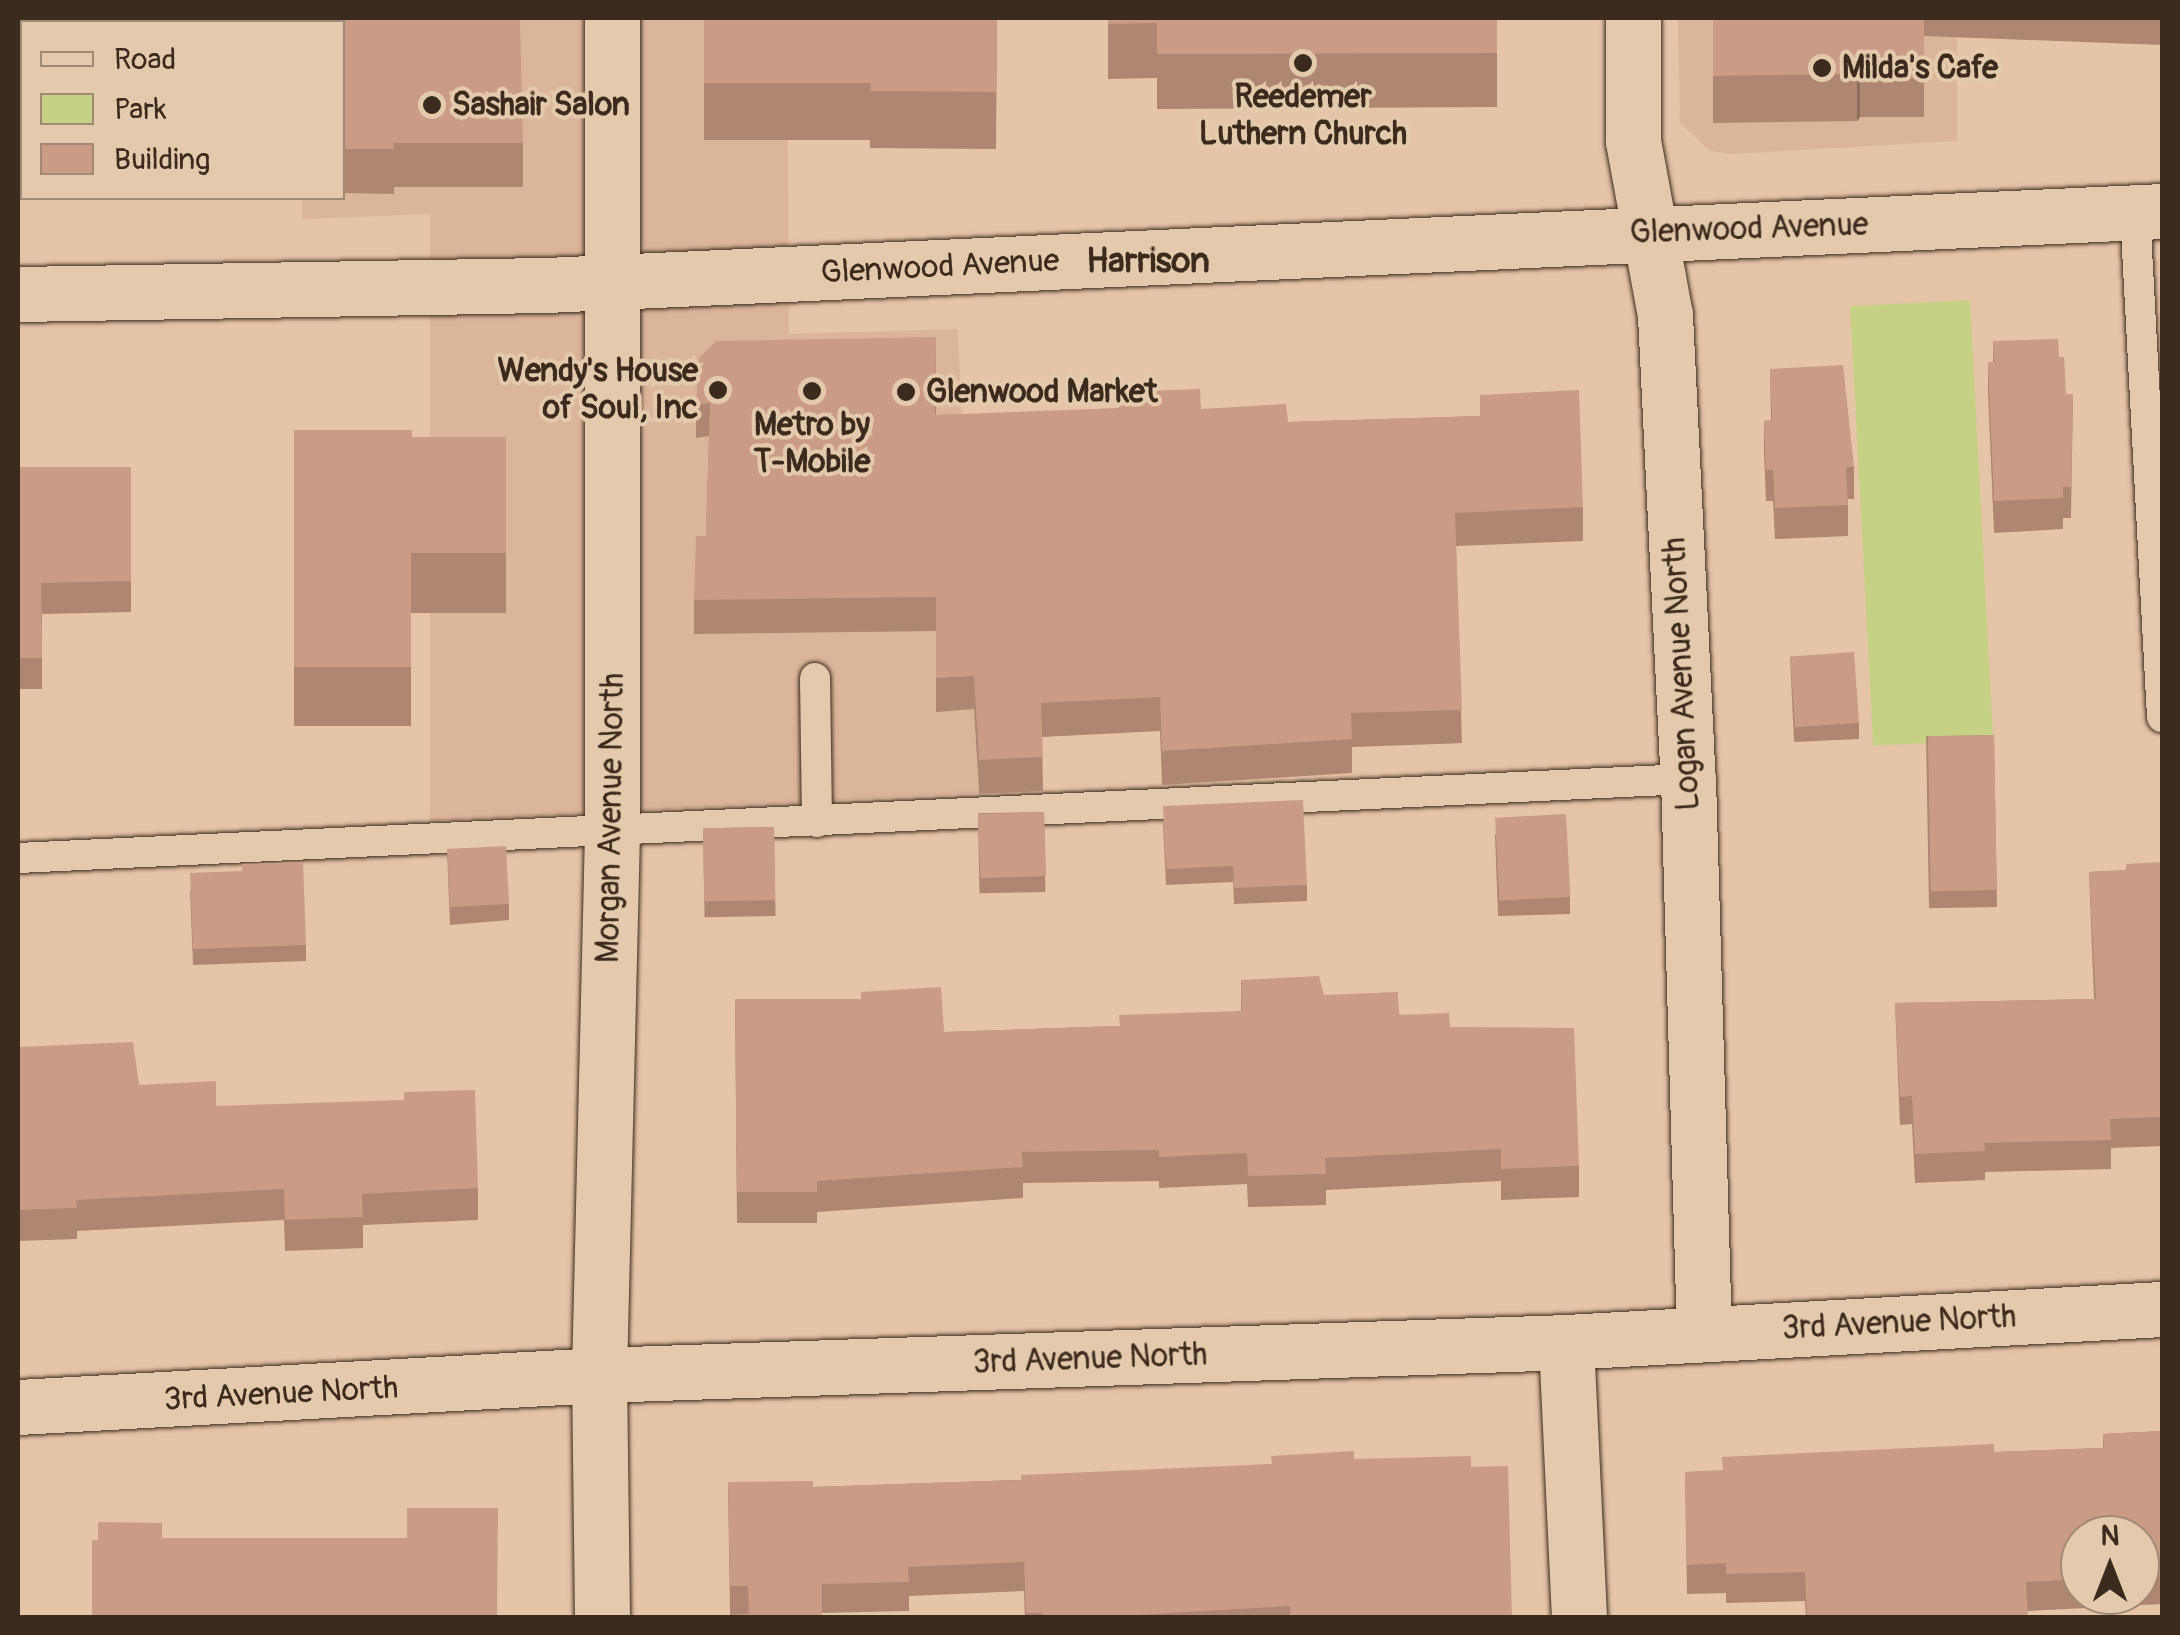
<!DOCTYPE html>
<style>
body{margin:0}
#map{position:relative;width:2180px;height:1635px;overflow:hidden;background:#e6c4a7;font-family:Pangolin,sans-serif}
div>[style]{position:absolute}
.built>*{inset:0;background:#dbb59a}
.green>*{inset:0;background:#c5d185;transform-origin:0 0}
.roads{filter:drop-shadow(0 0 2px #3b2a1e) drop-shadow(0 0 2px #3b2a1e)}
.lane>*{height:30px;margin:-15px;padding:0 15px;transform-origin:15px;border-radius:15px;background:#e4caac}
.street>*{height:55px;margin:-27.5px;padding:0 27.5px;transform-origin:27.5px;border-radius:27.5px;background:#e4caac}
.secondary>*{height:55px;margin:-27.5px;padding:0 27.5px;transform-origin:27.5px;border-radius:27.5px;background:#e4caac}
.wall>*{inset:0;background:#ae8672;transform-origin:0 0}
.shaded-wall>*{inset:0;background:#8d6d5d}
.building>*{inset:0;background:#ca9c85;transform-origin:0 0}
.dots>*{width:28px;height:28px;translate:-50% -50%;box-sizing:border-box;border:5px solid #e4caac;border-radius:50%}
span{translate:-50% -50%;white-space:nowrap;text-align:center;line-height:1.15;-webkit-text-stroke:8px #e4caac;paint-order:stroke}
.poi-label{font-size:32px;color:#3b2a1e;font-weight:700}
.left{translate:0 -50%;text-align:left}
.right{translate:-100% -50%;text-align:right}
.street-label{font-size:32px;color:#3b2a1e}
.neighbourhood-label{font-size:35px;color:#3b2a1e;font-weight:700}
.frame{position:absolute;inset:0;border:20px solid #3b2a1e;pointer-events:none}
.legend{position:absolute;left:20px;top:20px;width:325px;height:180px;box-sizing:border-box;background:#e4caac;border:2px solid #a08a73;margin:0;padding:12px 18px;list-style:none;font-size:30px;color:#3b2a1e}
.legend li{display:flex;align-items:center;gap:20px;height:50px}
.legend b{width:50px;border:2px solid #a08a73}
.north{position:absolute;left:2060px;top:1515px;width:100px;height:100px;box-sizing:border-box;background:#e4caac;border:2px solid #a08a73;border-radius:50%;rotate:0deg;font-size:28px;font-weight:700;line-height:40px;text-align:center;color:#3b2a1e}
.north::after{content:'';display:block;margin:auto;width:35px;height:45px;background:#3b2a1e;clip-path:polygon(50% 0,100% 100%,50% 72%,0 100%)}
</style>
<div id="map">
<div class="built">
<i style="clip-path:polygon(303px 18px,787px 18px,789px 334px,958px 329px,978px 793px,430px 821px,430px 214px,302px 219px,302px 198px,342px 198px,342px 22px,303px 22px)"></i>
<i style="clip-path:polygon(1678px 18px,1957px 18px,1957px 141px,1731px 154px,1710px 151px,1680px 123px)"></i>
</div>
<div class="green">
<i style="left:165px;top:18px;width:138px;height:4px"></i>
<i style="left:1970px;top:300px;width:440px;height:120px;rotate:87deg"></i>
</div>
<div class="roads">
<div class="lane">
<i style="left:2135px;top:212px;width:506px;rotate:86.94deg"></i>
<i style="left:815px;top:678px;width:144px;rotate:89.2deg"></i>
<i style="left:18px;top:858px;width:1672px;rotate:-2.71deg"></i>
</div>
<div class="street">
<i style="left:1633px;top:18px;width:123px;rotate:90deg"></i>
<i style="left:1633px;top:141px;width:177px;rotate:79.6deg"></i>
<i style="left:1665px;top:315px;width:465px;rotate:87.2deg"></i>
<i style="left:1688px;top:779px;width:554px;rotate:88.35deg"></i>
<i style="left:1566px;top:1342px;width:276px;rotate:87.3deg"></i>
<i style="left:18px;top:1407px;width:582px;rotate:-3.15deg"></i>
<i style="left:599px;top:1375px;width:968px;rotate:-1.95deg"></i>
<i style="left:1566px;top:1342px;width:597px;rotate:-3.17deg"></i>
<i style="left:602px;top:1618px;width:243px;rotate:-90.7deg"></i>
<i style="left:599px;top:1375px;width:543px;rotate:-88.63deg"></i>
<i style="left:612px;top:832px;width:814px;rotate:-90deg"></i>
</div>
<div class="secondary">
<i style="left:18px;top:294px;width:528px;rotate:-0.98deg"></i>
<i style="left:546px;top:285px;width:1618px;rotate:-2.62deg"></i>
</div>
</div>
<div class="wall">
<i style="left:18px;top:18px;width:6px;height:125px;rotate:45deg"></i>
<i style="clip-path:polygon(704px 18px,997px 18px,996px 149px,870px 148px,870px 140px,704px 140px)"></i>
<i style="clip-path:polygon(1108px 18px,1497px 18px,1497px 107px,1157px 109px,1157px 78px,1108px 79px)"></i>
<i style="clip-path:polygon(1713px 18px,2162px 18px,2162px 45px,1924px 36px,1924px 117px,1860px 117px,1857px 121px,1713px 123px)"></i>
<i style="clip-path:polygon(342px 22px,523px 143px,523px 187px,394px 187px,394px 194px,342px 193px)"></i>
<i style="clip-path:polygon(936px 337px,936px 415px,1201px 409px,1288px 422px,1480px 416px,1480px 395px,1583px 507px,1583px 541px,1456px 546px,1462px 743px,1352px 747px,1352px 773px,1162px 785px,1160px 731px,1042px 737px,1043px 791px,979px 794px,974px 709px,936px 712px,936px 631px,694px 634px,694px 600px,706px 536px,709px 436px,696px 438px,696px 405px)"></i>
<i style="clip-path:polygon(1993px 341px,2059px 357px,2066px 394px,2073px 394px,2071px 518px,2063px 518px,2063px 529px,1994px 533px,1988px 393px,1988px 362px,1993px 362px)"></i>
<i style="clip-path:polygon(1770px 369px,1854px 467px,1854px 499px,1848px 499px,1848px 536px,1775px 539px,1773px 501px,1766px 501px,1764px 452px,1764px 421px,1771px 420px)"></i>
<i style="clip-path:polygon(294px 430px,412px 437px,506px 437px,506px 613px,411px 613px,411px 726px,294px 726px)"></i>
<i style="clip-path:polygon(18px 467px,131px 467px,131px 612px,42px 614px,42px 689px,18px 689px)"></i>
<i style="clip-path:polygon(1790px 656px,1859px 723px,1859px 739px,1794px 742px)"></i>
<i style="left:1994px;top:735px;width:172px;height:68px;rotate:89deg"></i>
<i style="left:1044px;top:812px;width:80px;height:66px;rotate:89deg"></i>
<i style="clip-path:polygon(1163px 823px,1307px 885px,1307px 901px,1234px 904px,1233px 882px,1166px 885px)"></i>
<i style="left:774px;top:827px;width:89px;height:71px;rotate:89deg"></i>
<i style="clip-path:polygon(1495px 834px,1570px 897px,1570px 914px,1498px 916px)"></i>
<i style="clip-path:polygon(447px 850px,509px 904px,509px 920px,450px 925px)"></i>
<i style="clip-path:polygon(2162px 862px,2162px 1146px,2111px 1148px,2111px 1169px,1985px 1172px,1985px 1180px,1915px 1183px,1912px 1124px,1900px 1125px,1895px 1003px,2094px 999px,2089px 872px,2126px 870px)"></i>
<i style="clip-path:polygon(190px 890px,306px 945px,306px 961px,193px 965px)"></i>
<i style="clip-path:polygon(1241px 980px,1324px 995px,1450px 1027px,1579px 1166px,1579px 1197px,1501px 1200px,1501px 1181px,1326px 1190px,1326px 1205px,1248px 1207px,1247px 1184px,1159px 1188px,1159px 1181px,1023px 1183px,1023px 1198px,817px 1212px,817px 1223px,737px 1223px,735px 999px,944px 1032px,1119px 1026px,1241px 1011px)"></i>
<i style="clip-path:polygon(18px 1047px,139px 1085px,216px 1106px,478px 1188px,478px 1220px,363px 1225px,363px 1248px,285px 1251px,284px 1220px,77px 1231px,77px 1239px,18px 1241px)"></i>
<i style="clip-path:polygon(evenodd,2162px 1431px,2162px 1604px,2027px 1611px,2028px 1618px,1806px 1618px,1805px 1601px,1726px 1603px,1726px 1593px,1687px 1594px,1685px 1472px,1722px 1471px,1994px 1452px,2103px 1448px,2103px 1434px,2162px 1431px,2080px 1535px,2140px 1535px,2140px 1595px,2080px 1595px,2080px 1535px)"></i>
<i style="clip-path:polygon(1354px 1459px,1471px 1467px,1512px 1618px,1025px 1618px,1024px 1591px,909px 1596px,909px 1611px,730px 1615px,728px 1482px,813px 1487px,1021px 1480px)"></i>
</div>
<div class="shaded-wall">
<i style="clip-path:polygon(1860px 69px,1860px 117px,1857px 121px,1857px 74px)"></i>
</div>
<div class="building">
<i style="clip-path:polygon(18px 18px,146px 18px,146px 22px,22px 22px,22px 112px,18px 112px)"></i>
<i style="clip-path:polygon(317px 18px,520px 18px,523px 143px,393px 143px,394px 149px,342px 149px,342px 22px,318px 22px)"></i>
<i style="clip-path:polygon(704px 18px,997px 18px,996px 92px,870px 91px,871px 83px,704px 83px)"></i>
<i style="clip-path:polygon(1108px 18px,1497px 18px,1497px 53px,1157px 54px,1157px 23px,1108px 24px)"></i>
<i style="clip-path:polygon(1713px 18px,1924px 18px,1924px 69px,1860px 69px,1857px 74px,1713px 76px)"></i>
<i style="clip-path:polygon(936px 337px,935px 415px,1119px 408px,1118px 392px,1200px 389px,1201px 409px,1286px 404px,1288px 422px,1480px 416px,1480px 395px,1579px 390px,1583px 507px,1455px 513px,1462px 710px,1351px 713px,1352px 739px,1162px 751px,1160px 697px,1041px 703px,1043px 757px,979px 760px,974px 676px,936px 678px,936px 597px,694px 600px,696px 536px,706px 536px,710px 403px,696px 405px,699px 358px,716px 341px)"></i>
<i style="clip-path:polygon(2058px 339px,2059px 357px,2064px 357px,2066px 394px,2073px 394px,2071px 487px,2063px 487px,2063px 498px,1994px 501px,1988px 362px,1994px 362px,1993px 341px)"></i>
<i style="clip-path:polygon(1843px 365px,1854px 467px,1846px 467px,1848px 505px,1775px 508px,1773px 470px,1766px 470px,1764px 421px,1772px 420px,1770px 369px)"></i>
<i style="clip-path:polygon(294px 430px,412px 430px,412px 437px,506px 437px,506px 553px,411px 553px,411px 667px,294px 667px)"></i>
<i style="clip-path:polygon(18px 467px,131px 467px,131px 581px,41px 583px,42px 658px,18px 658px)"></i>
<i style="left:1854px;top:652px;width:71px;height:64px;rotate:86deg"></i>
<i style="left:1994px;top:735px;width:155px;height:66px;rotate:89deg"></i>
<i style="clip-path:polygon(1303px 800px,1307px 885px,1234px 888px,1233px 866px,1166px 869px,1163px 806px)"></i>
<i style="left:1044px;top:812px;width:64px;height:66px;rotate:88deg"></i>
<i style="left:1566px;top:814px;width:83px;height:71px;rotate:87deg"></i>
<i style="left:774px;top:827px;width:73px;height:71px;rotate:89deg"></i>
<i style="left:506px;top:846px;width:58px;height:59px;rotate:87deg"></i>
<i style="clip-path:polygon(303px 862px,306px 945px,193px 949px,190px 873px,242px 871px,242px 864px)"></i>
<i style="clip-path:polygon(2162px 862px,2162px 1117px,2110px 1119px,2111px 1140px,1984px 1143px,1985px 1151px,1915px 1154px,1912px 1096px,1900px 1097px,1895px 1003px,2096px 999px,2089px 872px,2126px 870px,2126px 864px)"></i>
<i style="clip-path:polygon(1319px 976px,1324px 995px,1398px 992px,1399px 1015px,1449px 1013px,1450px 1027px,1574px 1028px,1579px 1166px,1501px 1169px,1501px 1149px,1325px 1158px,1326px 1174px,1248px 1176px,1247px 1153px,1159px 1157px,1159px 1150px,1022px 1152px,1023px 1167px,817px 1181px,817px 1192px,737px 1192px,735px 999px,861px 999px,861px 992px,941px 987px,944px 1032px,1120px 1026px,1119px 1015px,1242px 1011px,1241px 980px)"></i>
<i style="clip-path:polygon(133px 1042px,139px 1085px,216px 1081px,216px 1106px,404px 1100px,404px 1092px,475px 1090px,478px 1188px,362px 1194px,363px 1217px,285px 1220px,284px 1189px,76px 1200px,77px 1208px,18px 1210px,18px 1047px)"></i>
<i style="clip-path:polygon(2162px 1431px,2162px 1575px,2140px 1576px,2140px 1535px,2080px 1535px,2080px 1579px,2026px 1582px,2028px 1618px,1807px 1618px,1805px 1572px,1726px 1574px,1726px 1563px,1687px 1565px,1685px 1472px,1723px 1470px,1722px 1457px,1994px 1444px,1994px 1452px,2104px 1448px,2103px 1434px)"></i>
<i style="clip-path:polygon(1354px 1451px,1354px 1459px,1471px 1456px,1471px 1467px,1508px 1466px,1512px 1618px,1290px 1618px,1290px 1606px,1120px 1616px,1120px 1618px,1043px 1618px,1042px 1613px,1026px 1613px,1024px 1562px,908px 1567px,909px 1582px,822px 1584px,822px 1618px,749px 1618px,748px 1586px,730px 1586px,728px 1482px,813px 1481px,813px 1487px,1021px 1480px,1021px 1475px,1272px 1464px,1271px 1456px)"></i>
<i style="clip-path:polygon(407px 1508px,498px 1508px,497px 1618px,92px 1618px,92px 1540px,98px 1540px,98px 1522px,162px 1523px,162px 1538px,407px 1538px)"></i>
</div>
<div class="dots">
<i style="left:1303px;top:63px;background:#3b2a1e"></i>
<i style="left:1822px;top:68px;background:#3b2a1e"></i>
<i style="left:432px;top:105px;background:#3b2a1e"></i>
<i style="left:718px;top:390px;background:#3b2a1e"></i>
<i style="left:812px;top:391px;background:#3b2a1e"></i>
<i style="left:906px;top:392px;background:#3b2a1e"></i>
</div>
<div class="poi-label">
<span class="left" style="left:1842px;top:68px">Milda's Cafe</span>
<span style="left:1303px;top:116px">Reedemer<br>Luthern Church</span>
<span class="left" style="left:452px;top:105px">Sashair Salon</span>
<span class="right" style="left:698px;top:390px">Wendy's House<br>of Soul, Inc</span>
<span class="left" style="left:926px;top:392px">Glenwood Market</span>
<span style="left:812px;top:444px">Metro by<br>T-Mobile</span>
</div>
<div class="street-label">
<span style="left:1749px;top:229px;rotate:-2deg">Glenwood Avenue</span>
<span style="left:940px;top:267px;rotate:-3deg">Glenwood Avenue</span>
<span style="left:1682px;top:674px;rotate:-93deg">Logan Avenue North</span>
<span style="left:611px;top:818px;rotate:-89deg">Morgan Avenue North</span>
<span style="left:1899px;top:1323px;rotate:-3deg">3rd Avenue North</span>
<span style="left:1090px;top:1359px;rotate:-2deg">3rd Avenue North</span>
<span style="left:281px;top:1394px;rotate:-3deg">3rd Avenue North</span>
</div>
<div class="neighbourhood-label">
<span style="left:1148px;top:261px">Harrison</span>
</div>
<div class="frame"></div>
<ul class="legend">
<li><b style="height:12px;background:#e4caac"></b>Road</li>
<li><b style="height:28px;background:#c5d185"></b>Park</li>
<li><b style="height:28px;background:#ca9c85"></b>Building</li>
</ul>
<div class="north">N</div>
</div>
